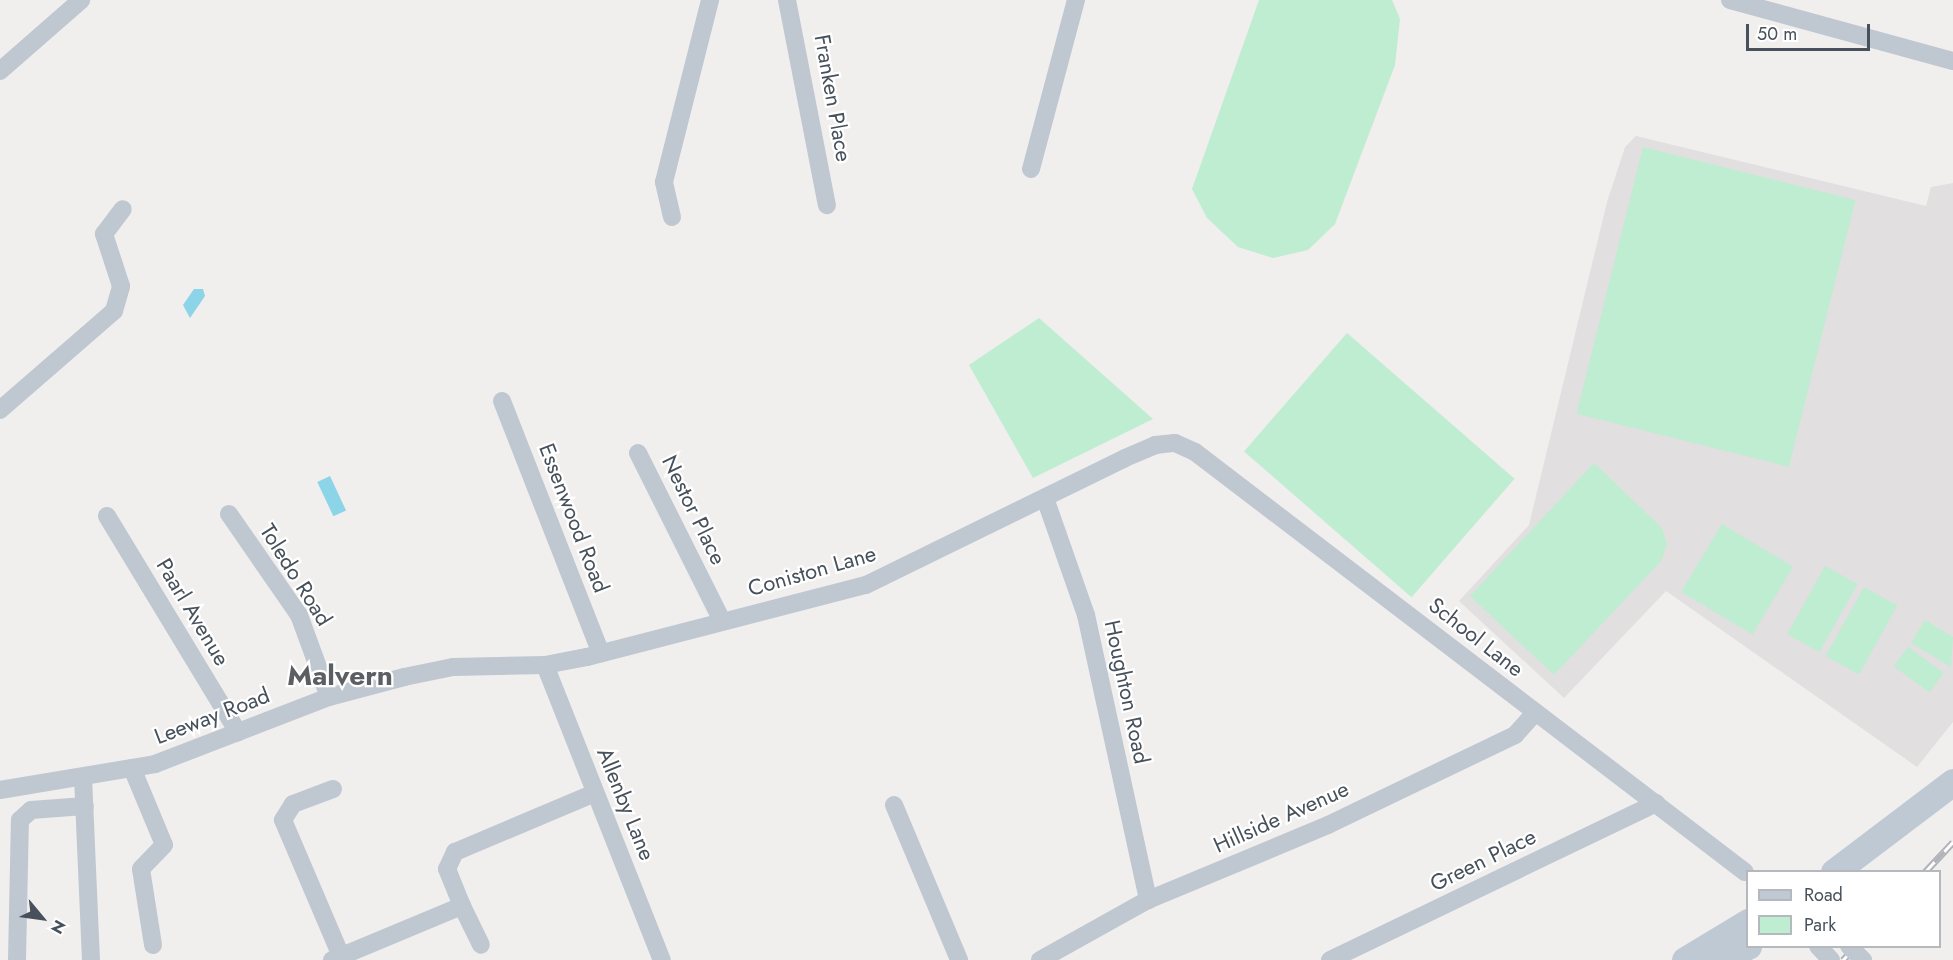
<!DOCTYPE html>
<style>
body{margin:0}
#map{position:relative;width:1953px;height:960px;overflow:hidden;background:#f1eeee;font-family:Jost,sans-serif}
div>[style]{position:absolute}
.education>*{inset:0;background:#e1dfe0}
.green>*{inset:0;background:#beedd1;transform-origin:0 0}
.water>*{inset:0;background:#8cd4e8;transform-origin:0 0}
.street>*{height:18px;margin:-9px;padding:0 9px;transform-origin:9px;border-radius:9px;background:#bfc8d0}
.secondary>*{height:27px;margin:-13.5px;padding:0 13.5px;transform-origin:13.5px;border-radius:13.5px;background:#bfc9d4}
.rail>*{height:7px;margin-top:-3.5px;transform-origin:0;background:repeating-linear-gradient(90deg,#fff 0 14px,#b0b3b8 0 28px);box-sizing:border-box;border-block:2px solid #b0b3b8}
.street-bridge>*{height:18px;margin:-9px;padding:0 9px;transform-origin:9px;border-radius:9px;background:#bfc8d0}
span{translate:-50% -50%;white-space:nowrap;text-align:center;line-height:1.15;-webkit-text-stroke:4.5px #fff;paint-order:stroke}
.street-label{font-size:22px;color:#47515b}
.district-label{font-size:28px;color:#5b5e63;font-weight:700}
.legend{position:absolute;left:1746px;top:870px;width:195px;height:78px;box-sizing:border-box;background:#fff;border:2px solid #b5b9bd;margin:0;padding:8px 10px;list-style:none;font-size:18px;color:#47515b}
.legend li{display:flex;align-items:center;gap:12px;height:30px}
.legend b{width:30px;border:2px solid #b5b9bd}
.north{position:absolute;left:12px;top:888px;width:60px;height:60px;-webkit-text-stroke:4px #fff;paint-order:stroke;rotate:119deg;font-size:16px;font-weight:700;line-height:24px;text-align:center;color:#47515b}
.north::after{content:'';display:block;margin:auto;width:21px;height:27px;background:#47515b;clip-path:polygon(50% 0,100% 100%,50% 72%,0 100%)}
.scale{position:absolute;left:1746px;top:24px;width:124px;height:27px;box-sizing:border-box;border:3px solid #47515b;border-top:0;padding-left:8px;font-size:18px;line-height:21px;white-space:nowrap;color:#47515b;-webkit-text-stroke:4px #fff;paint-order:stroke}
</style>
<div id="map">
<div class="education">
<i style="clip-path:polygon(1636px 136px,1926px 206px,1931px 187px,1953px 183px,1953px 722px,1917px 767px,1666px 591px,1564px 698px,1459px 601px,1529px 525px,1607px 202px,1625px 147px)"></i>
</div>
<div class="green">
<i style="clip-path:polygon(1259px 0,1392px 0,1400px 19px,1395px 65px,1335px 224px,1308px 250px,1273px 258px,1238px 247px,1207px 218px,1192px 189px)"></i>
<i style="left:1643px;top:147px;width:219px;height:275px;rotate:14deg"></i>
<i style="clip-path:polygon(1039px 318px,1153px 419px,1033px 478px,969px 365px)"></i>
<i style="left:1347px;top:333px;width:222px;height:157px;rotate:41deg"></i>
<i style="clip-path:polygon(1594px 463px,1662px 528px,1667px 544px,1661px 561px,1554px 675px,1470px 596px)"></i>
<i style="left:1722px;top:524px;width:83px;height:79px;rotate:31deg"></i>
<i style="left:1825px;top:566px;width:37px;height:78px;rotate:29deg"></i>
<i style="left:1864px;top:587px;width:38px;height:79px;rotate:29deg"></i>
<i style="clip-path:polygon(1925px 620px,1953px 637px,1951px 667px,1911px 643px)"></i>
<i style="left:1908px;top:647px;width:44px;height:24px;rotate:36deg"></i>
</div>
<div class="water">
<i style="clip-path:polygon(194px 289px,203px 289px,205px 296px,190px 318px,183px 305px)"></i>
<i style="left:330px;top:476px;width:38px;height:14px;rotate:65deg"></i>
</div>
<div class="street">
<i style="left:787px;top:0;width:209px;rotate:79deg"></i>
<i style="left:1730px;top:0;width:231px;rotate:15.3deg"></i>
<i style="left:0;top:71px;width:108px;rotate:-41.2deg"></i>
<i style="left:1031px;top:169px;width:175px;rotate:-75.1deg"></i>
<i style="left:672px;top:217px;width:36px;rotate:-103deg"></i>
<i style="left:664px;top:182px;width:188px;rotate:-75.8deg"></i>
<i style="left:502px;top:401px;width:271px;rotate:68.6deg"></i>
<i style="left:0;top:410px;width:151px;rotate:-41deg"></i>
<i style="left:114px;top:311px;width:26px;rotate:-74deg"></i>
<i style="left:121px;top:286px;width:55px;rotate:-108.1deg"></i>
<i style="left:104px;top:234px;width:31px;rotate:-53deg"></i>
<i style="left:638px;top:453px;width:188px;rotate:63.4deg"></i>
<i style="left:1045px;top:498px;width:124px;rotate:70.7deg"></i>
<i style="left:1086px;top:615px;width:292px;rotate:77.7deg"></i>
<i style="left:229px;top:514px;width:123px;rotate:55.3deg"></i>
<i style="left:299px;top:615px;width:87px;rotate:69.9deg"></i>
<i style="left:107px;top:516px;width:253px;rotate:58.8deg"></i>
<i style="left:545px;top:665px;width:317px;rotate:68.4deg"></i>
<i style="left:132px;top:768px;width:83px;rotate:67.4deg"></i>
<i style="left:164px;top:845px;width:33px;rotate:134deg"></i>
<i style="left:141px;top:869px;width:77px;rotate:81deg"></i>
<i style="left:83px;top:777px;width:183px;rotate:87.5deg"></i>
<i style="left:333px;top:789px;width:43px;rotate:159.4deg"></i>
<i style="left:293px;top:804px;width:19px;rotate:122deg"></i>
<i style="left:283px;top:820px;width:148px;rotate:66.9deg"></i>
<i style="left:0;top:790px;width:157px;rotate:-9.5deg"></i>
<i style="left:155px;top:764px;width:186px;rotate:-21.1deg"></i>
<i style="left:329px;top:697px;width:78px;rotate:-14.9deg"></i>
<i style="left:404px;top:677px;width:50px;rotate:-11.5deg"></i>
<i style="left:453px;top:667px;width:92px;rotate:-1.2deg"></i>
<i style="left:545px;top:665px;width:43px;rotate:-10.8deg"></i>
<i style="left:587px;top:657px;width:288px;rotate:-14.5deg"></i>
<i style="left:866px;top:585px;width:288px;rotate:-26.1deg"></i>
<i style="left:1125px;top:458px;width:33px;rotate:-23deg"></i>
<i style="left:1155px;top:445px;width:20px;rotate:-6deg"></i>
<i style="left:1175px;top:443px;width:22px;rotate:24deg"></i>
<i style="left:1195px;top:452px;width:692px;rotate:37.37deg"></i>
<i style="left:894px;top:805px;width:168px;rotate:67.2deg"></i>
<i style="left:462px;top:906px;width:43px;rotate:64deg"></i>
<i style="left:1818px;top:946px;width:19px;rotate:47deg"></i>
<i style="left:17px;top:960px;width:140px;rotate:-88.8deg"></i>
<i style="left:20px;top:820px;width:15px;rotate:-42deg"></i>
<i style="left:31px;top:810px;width:54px;rotate:-4.2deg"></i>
<i style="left:332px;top:960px;width:141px;rotate:-22.6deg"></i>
<i style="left:462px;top:906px;width:40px;rotate:-112deg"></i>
<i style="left:447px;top:869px;width:19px;rotate:-65deg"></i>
<i style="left:455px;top:852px;width:152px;rotate:-22.9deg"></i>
<i style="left:1040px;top:960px;width:124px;rotate:-29.1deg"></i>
<i style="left:1148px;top:900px;width:195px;rotate:-22.6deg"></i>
<i style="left:1328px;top:825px;width:208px;rotate:-25.7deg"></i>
<i style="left:1515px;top:735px;width:30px;rotate:-48deg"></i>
<i style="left:1330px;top:960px;width:362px;rotate:-25.7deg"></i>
</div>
<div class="secondary">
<i style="left:1834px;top:872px;width:149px;rotate:-37.1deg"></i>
<i style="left:1685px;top:960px;width:74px;rotate:-31.1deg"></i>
<i style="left:1715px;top:960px;width:36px;rotate:-23deg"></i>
</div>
<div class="rail">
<i style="left:1925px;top:872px;width:41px;rotate:-47deg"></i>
<i style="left:1843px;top:960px;width:19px;rotate:-47deg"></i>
</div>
<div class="street-bridge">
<i style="left:1849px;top:946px;width:20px;rotate:45deg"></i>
</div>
<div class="street-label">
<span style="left:833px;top:98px;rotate:80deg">Franken Place</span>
<span style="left:694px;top:510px;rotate:64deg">Nestor Place</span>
<span style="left:574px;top:518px;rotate:69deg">Essenwood Road</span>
<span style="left:812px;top:571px;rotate:-16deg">Coniston Lane</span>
<span style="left:296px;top:575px;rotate:58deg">Toledo Road</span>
<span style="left:193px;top:612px;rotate:59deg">Paarl Avenue</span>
<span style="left:1476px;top:637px;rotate:38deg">School Lane</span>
<span style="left:1127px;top:692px;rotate:78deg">Houghton Road</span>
<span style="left:212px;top:716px;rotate:-21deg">Leeway Road</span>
<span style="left:626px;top:804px;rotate:68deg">Allenby Lane</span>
<span style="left:1281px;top:817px;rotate:-24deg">Hillside Avenue</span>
<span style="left:1483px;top:860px;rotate:-26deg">Green Place</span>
</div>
<div class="district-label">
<span style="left:340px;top:676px">Malvern</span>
</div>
<ul class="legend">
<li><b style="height:8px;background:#bfc9d4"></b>Road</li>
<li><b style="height:16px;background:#beedd1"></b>Park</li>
</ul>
<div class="north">N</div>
<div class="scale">50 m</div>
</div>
